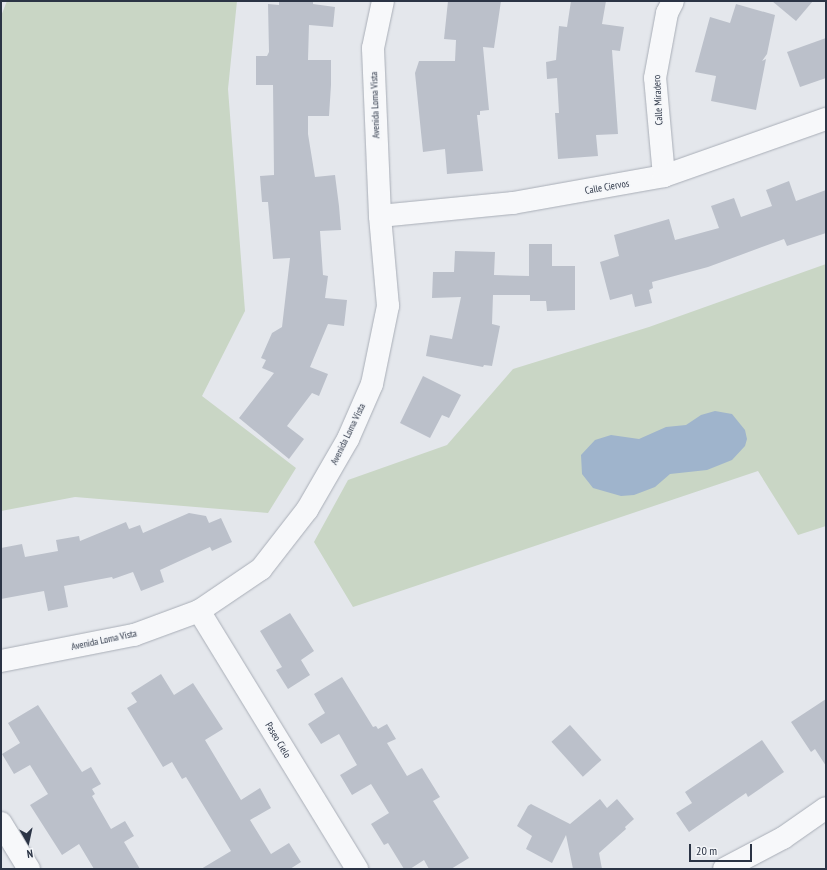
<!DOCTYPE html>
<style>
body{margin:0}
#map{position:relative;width:827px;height:870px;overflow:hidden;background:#e4e7ec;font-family:"PT Sans Narrow",sans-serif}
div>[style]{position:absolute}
.green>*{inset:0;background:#c9d6c5}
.water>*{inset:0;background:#9fb4cc}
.building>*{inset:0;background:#bbc0ca;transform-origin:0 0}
.roads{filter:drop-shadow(0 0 1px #a9aeb7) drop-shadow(0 0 1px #a9aeb7)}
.minor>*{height:22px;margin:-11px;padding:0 11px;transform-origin:11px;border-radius:11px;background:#f7f8fa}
span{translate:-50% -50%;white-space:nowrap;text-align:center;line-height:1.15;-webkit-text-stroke:3px #f4f6f9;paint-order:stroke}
.street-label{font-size:10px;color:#2b3445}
.frame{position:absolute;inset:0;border:2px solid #2b3445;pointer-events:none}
.north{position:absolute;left:8px;top:822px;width:40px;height:40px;-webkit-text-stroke:3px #f4f6f9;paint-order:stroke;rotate:171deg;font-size:11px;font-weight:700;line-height:16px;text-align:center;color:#2b3445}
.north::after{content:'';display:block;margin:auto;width:14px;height:18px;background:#2b3445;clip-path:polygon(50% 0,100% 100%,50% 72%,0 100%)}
.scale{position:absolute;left:689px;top:844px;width:63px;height:18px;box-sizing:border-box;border:2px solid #2b3445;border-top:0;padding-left:5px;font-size:12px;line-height:14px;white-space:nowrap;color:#2b3445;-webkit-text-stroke:3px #f4f6f9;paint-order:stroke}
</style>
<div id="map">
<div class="green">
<i style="clip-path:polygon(7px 1px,237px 1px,228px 89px,245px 311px,202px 396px,296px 468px,268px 513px,75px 497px,1px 511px,1px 16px)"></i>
<i style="clip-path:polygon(826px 264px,826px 526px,798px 535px,758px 471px,353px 607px,314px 542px,348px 480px,447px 445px,513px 369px,649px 327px)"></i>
</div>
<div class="water">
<i style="clip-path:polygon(715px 411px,732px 414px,745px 430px,747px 439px,745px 446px,732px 460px,707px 470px,670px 474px,655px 487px,634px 495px,621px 496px,593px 488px,582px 474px,581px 455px,595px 440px,611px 435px,639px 439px,666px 427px,686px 425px,701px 415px)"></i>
</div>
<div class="building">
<i style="clip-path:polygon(279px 1px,313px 1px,313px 4px,335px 7px,333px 27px,309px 25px,308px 60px,331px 60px,331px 85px,329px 116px,308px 116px,308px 134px,315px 177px,335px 175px,339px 206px,341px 230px,320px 231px,323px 275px,328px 276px,325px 298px,347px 300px,344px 326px,328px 324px,310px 367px,328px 374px,319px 396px,312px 393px,287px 426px,304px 439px,289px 459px,239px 418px,274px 373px,262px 368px,266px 360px,261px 358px,272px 333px,282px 327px,290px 258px,273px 259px,268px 202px,262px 202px,260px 176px,274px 175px,273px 85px,256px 85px,256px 56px,267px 56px,269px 52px,268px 4px,279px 5px)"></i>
<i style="clip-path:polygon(448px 1px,501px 1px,494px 48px,483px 47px,489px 110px,480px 111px,480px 115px,477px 115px,483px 171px,447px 174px,445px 149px,423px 152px,415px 73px,419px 61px,455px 61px,456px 40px,444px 39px)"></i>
<i style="clip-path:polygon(571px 1px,606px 1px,602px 24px,624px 27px,620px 51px,612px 50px,618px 134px,596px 135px,598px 156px,558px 159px,555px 113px,559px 113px,557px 78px,547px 79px,546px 62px,556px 60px,559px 26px,567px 27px)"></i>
<i style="clip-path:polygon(772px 1px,813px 1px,796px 21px)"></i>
<i style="clip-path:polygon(736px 4px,775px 15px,767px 54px,762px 61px,766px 59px,756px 110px,711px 101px,716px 76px,695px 72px,710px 17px,730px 23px)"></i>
<i style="clip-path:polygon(826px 38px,826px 78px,800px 87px,787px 52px)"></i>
<i style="clip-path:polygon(789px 181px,796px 201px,826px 190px,826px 233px,787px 246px,784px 239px,708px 267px,652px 282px,653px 288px,649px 290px,652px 303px,635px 307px,632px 294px,610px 300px,600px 262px,619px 256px,614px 235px,669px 219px,675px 240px,719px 228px,711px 206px,734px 198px,741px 217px,772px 206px,766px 190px)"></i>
<i style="clip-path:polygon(529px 244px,552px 244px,552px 266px,575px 266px,575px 310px,547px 311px,546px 301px,530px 301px,530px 295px,493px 295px,492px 324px,500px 326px,492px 366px,484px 365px,483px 367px,426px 356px,430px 335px,452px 339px,461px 297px,432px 298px,433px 272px,454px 272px,455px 251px,495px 252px,494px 275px,529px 276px)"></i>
<i style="clip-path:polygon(423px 376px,461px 395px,449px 418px,442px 415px,430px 438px,400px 423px)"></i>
<i style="clip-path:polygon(189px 513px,206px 516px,209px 523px,221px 518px,232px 542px,212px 551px,210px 547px,160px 570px,164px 582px,141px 591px,133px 572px,113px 579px,112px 577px,64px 586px,68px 607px,48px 611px,44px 591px,1px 599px,1px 548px,22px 544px,25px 557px,58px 551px,56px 540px,79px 536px,80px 541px,126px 522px,129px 529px,140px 525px,143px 533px)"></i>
<i style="clip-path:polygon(290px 613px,314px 651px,301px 660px,310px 675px,288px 689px,276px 670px,282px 667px,260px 631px)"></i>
<i style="clip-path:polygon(161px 674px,174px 695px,193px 683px,223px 729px,205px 740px,241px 800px,260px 788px,271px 808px,250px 820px,271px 854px,289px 843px,301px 862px,290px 869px,201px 869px,231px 851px,186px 777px,182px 779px,172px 762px,163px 767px,127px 708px,137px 702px,131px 693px)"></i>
<i style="clip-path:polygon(342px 677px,373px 727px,376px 726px,378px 729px,387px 724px,396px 739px,387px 743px,407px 776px,422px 768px,440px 797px,433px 801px,469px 858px,451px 869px,429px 869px,424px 860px,410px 869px,404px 869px,388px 843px,384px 845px,371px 824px,389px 813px,371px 784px,352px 795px,340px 775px,357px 765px,339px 734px,321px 744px,308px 724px,325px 713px,314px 694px)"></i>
<i style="clip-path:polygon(826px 699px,826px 766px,815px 749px,811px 752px,791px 722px)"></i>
<i style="clip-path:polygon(38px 705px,82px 772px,91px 767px,101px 784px,92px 789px,95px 794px,92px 796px,111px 829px,125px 821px,134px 836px,124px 842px,140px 869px,94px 869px,79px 844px,62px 855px,30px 805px,48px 794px,30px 765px,14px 774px,2px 754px,20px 743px,8px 723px)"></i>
<i style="left:570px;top:725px;width:47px;height:25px;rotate:48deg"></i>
<i style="clip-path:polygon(762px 740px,784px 772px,748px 797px,746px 793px,689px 832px,676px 813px,692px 803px,685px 792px)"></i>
<i style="clip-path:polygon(600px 799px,607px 808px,617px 799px,634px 819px,625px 827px,626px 829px,599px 853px,602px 869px,573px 869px,566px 835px,552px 863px,526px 849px,532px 836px,517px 826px,528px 806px,531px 804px,570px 824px)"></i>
</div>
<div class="roads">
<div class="minor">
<i style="left:664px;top:176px;width:98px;rotate:-95.2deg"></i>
<i style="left:655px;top:78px;width:66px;rotate:-79.5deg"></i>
<i style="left:667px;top:13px;width:13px;rotate:-63deg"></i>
<i style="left:380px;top:216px;width:134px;rotate:-5.6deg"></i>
<i style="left:513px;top:203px;width:153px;rotate:-10.1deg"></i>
<i style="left:664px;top:176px;width:172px;rotate:-19.4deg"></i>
<i style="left:199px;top:611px;width:303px;rotate:58.5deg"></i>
<i style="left:1px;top:661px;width:136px;rotate:-11.1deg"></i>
<i style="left:134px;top:635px;width:69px;rotate:-20.3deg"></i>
<i style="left:199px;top:611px;width:75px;rotate:-34.1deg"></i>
<i style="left:261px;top:569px;width:75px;rotate:-52.1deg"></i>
<i style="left:307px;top:510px;width:82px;rotate:-60deg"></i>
<i style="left:348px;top:439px;width:60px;rotate:-66.4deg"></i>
<i style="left:372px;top:384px;width:80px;rotate:-78.4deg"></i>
<i style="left:388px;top:306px;width:90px;rotate:-95.1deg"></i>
<i style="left:380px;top:216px;width:168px;rotate:-92.4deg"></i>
<i style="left:373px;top:48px;width:48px;rotate:-78deg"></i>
<i style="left:1px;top:823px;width:54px;rotate:58.7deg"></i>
<i style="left:724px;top:869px;width:67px;rotate:-27.7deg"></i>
<i style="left:783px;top:838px;width:52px;rotate:-34.9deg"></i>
</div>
</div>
<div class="street-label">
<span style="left:658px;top:100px;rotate:-93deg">Calle Miradero</span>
<span style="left:375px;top:105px;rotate:-92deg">Avenida Loma Vista</span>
<span style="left:607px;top:187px;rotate:-10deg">Calle Ciervos</span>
<span style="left:348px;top:434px;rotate:-64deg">Avenida Loma Vista</span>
<span style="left:104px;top:640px;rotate:-12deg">Avenida Loma Vista</span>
<span style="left:278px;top:740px;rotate:59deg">Paseo Cielo</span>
</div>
<div class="frame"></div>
<div class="north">N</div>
<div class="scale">20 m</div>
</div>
